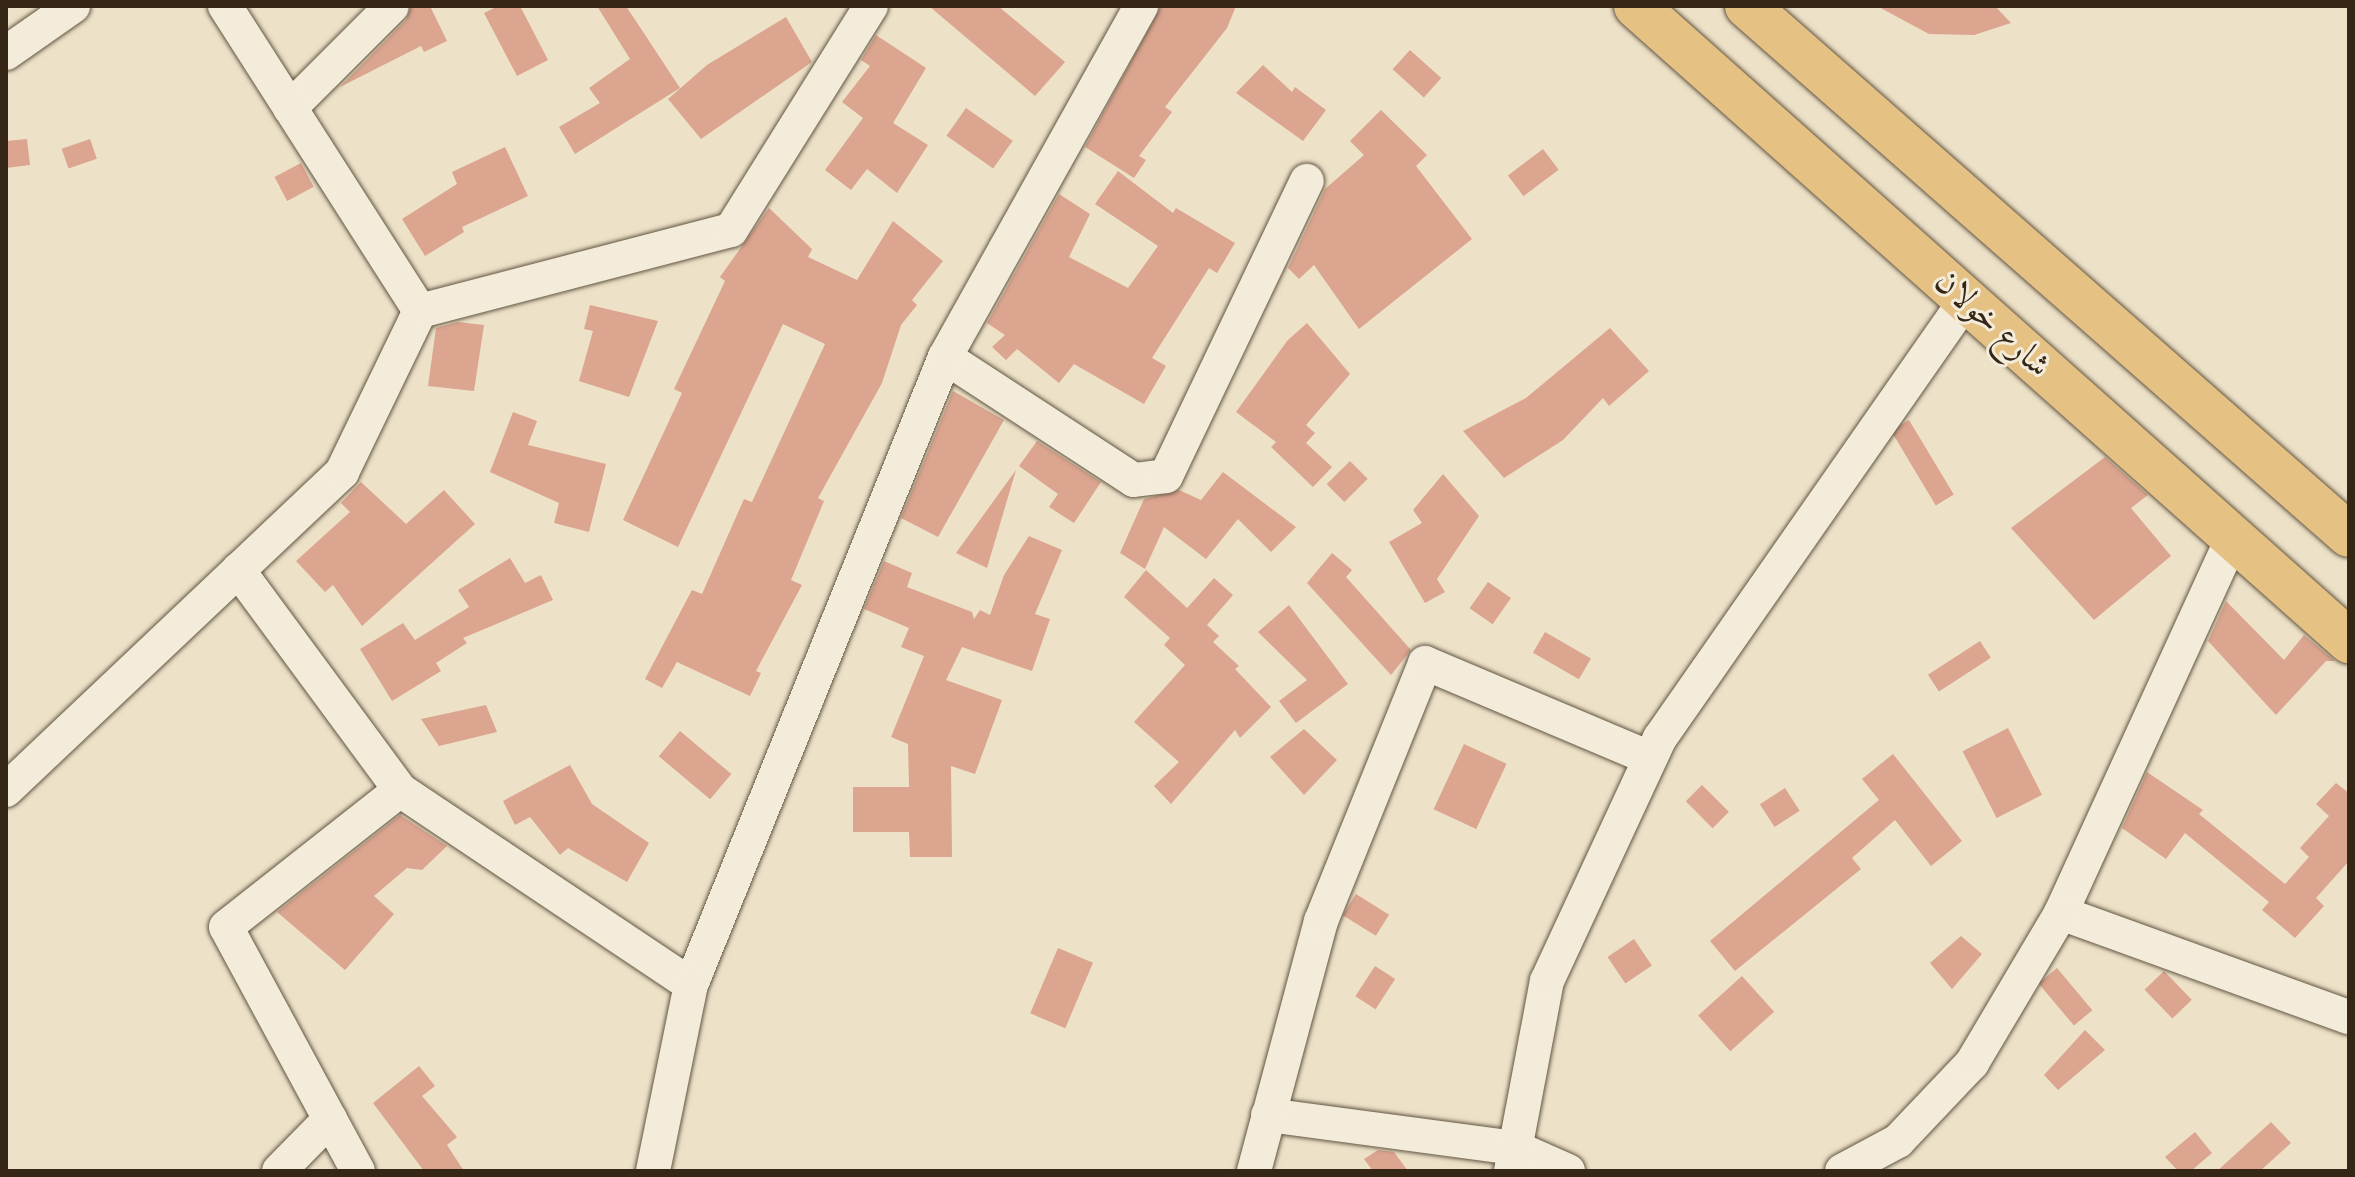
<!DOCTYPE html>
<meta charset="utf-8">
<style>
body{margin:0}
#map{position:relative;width:2355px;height:1177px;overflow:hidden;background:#ede2c8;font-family:"IM FELL DW Pica",Amiri,serif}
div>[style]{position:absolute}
.building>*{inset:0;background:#dba58f;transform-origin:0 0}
.roads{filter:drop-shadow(0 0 2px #635542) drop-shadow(0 0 2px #635542)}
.minor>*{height:34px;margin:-17px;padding:0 17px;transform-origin:17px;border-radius:17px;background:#f3ecdb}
.major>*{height:44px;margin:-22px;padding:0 22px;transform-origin:22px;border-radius:22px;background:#e6c184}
span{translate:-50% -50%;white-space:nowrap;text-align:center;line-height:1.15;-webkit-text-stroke:6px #f3ecdb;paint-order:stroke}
.street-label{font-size:34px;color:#352616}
.frame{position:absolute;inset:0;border:8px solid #352616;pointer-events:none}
</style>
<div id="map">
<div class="building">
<i style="clip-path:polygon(411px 6px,430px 6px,447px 41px,424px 52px,421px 46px,340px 87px,406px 20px)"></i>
<i style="clip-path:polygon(498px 6px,520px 6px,548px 60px,517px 76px,484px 13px)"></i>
<i style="clip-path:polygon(597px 6px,626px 6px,680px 88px,575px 154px,559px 127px,600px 103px,589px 88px,630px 59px)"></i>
<i style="clip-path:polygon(929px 6px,998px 6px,1065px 62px,1035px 96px)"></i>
<i style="clip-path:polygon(1161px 6px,1236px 6px,1227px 28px,1165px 107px,1172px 112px,1139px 156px,1146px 160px,1134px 178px,1085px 147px)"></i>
<i style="clip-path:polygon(1877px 6px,1995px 6px,2011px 23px,1974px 35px,1929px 34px)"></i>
<i style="clip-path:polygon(786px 17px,812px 62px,701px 139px,668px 99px,707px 65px)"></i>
<i style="clip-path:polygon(876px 35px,926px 68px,893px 123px,928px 145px,897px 193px,867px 169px,851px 190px,825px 170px,863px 118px,842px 102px,870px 66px,861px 60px)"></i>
<i style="left:1410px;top:50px;width:42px;height:26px;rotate:42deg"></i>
<i style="clip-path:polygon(1263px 65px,1292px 92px,1295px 87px,1326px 110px,1303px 141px,1236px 93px)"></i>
<i style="left:966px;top:108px;width:57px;height:34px;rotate:35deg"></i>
<i style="clip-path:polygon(1381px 110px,1427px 155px,1416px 166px,1472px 239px,1359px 329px,1314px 265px,1299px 279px,1288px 268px,1325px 189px,1364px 155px,1350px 141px)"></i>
<i style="clip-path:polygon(27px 139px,30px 165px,6px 168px,6px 141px)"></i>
<i style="left:90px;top:139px;width:21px;height:30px;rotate:71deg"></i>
<i style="clip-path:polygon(505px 147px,528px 196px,462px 227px,464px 232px,425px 256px,402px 219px,457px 184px,452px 172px)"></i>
<i style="left:1543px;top:149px;width:26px;height:44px;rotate:53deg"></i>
<i style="left:301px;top:163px;width:27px;height:30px;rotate:62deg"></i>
<i style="clip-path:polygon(1118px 171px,1173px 213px,1176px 208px,1235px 243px,1217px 273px,1209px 268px,1152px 358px,1166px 366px,1144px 404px,1074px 364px,1059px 383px,1017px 349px,1006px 360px,992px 347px,1005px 335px,987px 323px,1059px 194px,1090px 214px,1069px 257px,1128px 288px,1158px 246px,1095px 204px)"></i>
<i style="clip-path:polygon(769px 208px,812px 249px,808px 257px,857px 280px,893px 221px,943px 261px,912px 300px,917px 305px,901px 325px,882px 383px,818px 498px,824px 501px,791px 580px,802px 585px,756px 671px,761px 673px,750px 696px,677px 662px,662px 688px,645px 679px,692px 590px,702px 594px,744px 499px,752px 502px,825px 344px,783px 324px,678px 547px,623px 520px,682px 393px,674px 389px,725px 281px,720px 277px)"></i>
<i style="clip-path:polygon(590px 305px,658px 321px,629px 397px,579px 381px,593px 331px,584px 329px)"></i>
<i style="clip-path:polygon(458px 322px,484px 325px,474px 391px,428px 386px,436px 328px)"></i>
<i style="clip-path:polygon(1307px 323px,1350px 374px,1306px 425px,1315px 433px,1306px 443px,1332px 467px,1313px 487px,1271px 447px,1276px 442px,1236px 412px,1287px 341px)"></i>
<i style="clip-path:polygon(1610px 328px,1649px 371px,1609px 406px,1603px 398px,1563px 440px,1504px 478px,1463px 431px,1526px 398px)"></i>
<i style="clip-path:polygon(953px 391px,1004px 420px,938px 537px,901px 518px)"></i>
<i style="clip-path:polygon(513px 412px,537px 421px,528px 445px,606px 464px,589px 532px,554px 523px,559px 503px,490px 472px)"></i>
<i style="left:1909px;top:420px;width:87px;height:21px;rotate:59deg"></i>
<i style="clip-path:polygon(1037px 441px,1101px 482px,1074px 523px,1049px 507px,1058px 494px,1019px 466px)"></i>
<i style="clip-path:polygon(2105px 457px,2148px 495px,2131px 508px,2171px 556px,2094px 620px,2011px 528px)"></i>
<i style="left:1350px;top:461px;width:25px;height:33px;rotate:45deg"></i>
<i style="clip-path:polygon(1016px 470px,987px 568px,956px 553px)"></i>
<i style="clip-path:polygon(1223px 472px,1296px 527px,1271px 552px,1238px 519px,1206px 559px,1164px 527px,1145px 569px,1120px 553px,1144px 499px,1179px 490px,1201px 500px)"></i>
<i style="clip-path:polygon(1443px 474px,1479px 516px,1437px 579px,1445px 592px,1425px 603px,1389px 542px,1422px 523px,1413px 510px)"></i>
<i style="clip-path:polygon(361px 482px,406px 524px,444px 490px,475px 524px,362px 626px,333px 585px,325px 592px,296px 561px,350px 512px,341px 503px)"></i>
<i style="clip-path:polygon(1029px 536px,1062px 550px,1035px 614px,1050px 619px,1032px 671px,962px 647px,946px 680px,1002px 700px,975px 774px,951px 766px,952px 857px,910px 857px,909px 832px,853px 832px,853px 787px,909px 787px,908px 744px,891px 737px,924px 656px,901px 647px,909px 628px,864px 609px,884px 561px,912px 573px,907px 587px,972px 612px,974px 619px,980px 610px,990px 615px,1004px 575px)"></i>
<i style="clip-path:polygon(1332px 553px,1352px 570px,1346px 577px,1411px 650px,1391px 675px,1307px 583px)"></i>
<i style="clip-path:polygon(510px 558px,525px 583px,541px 575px,553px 600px,463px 638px,467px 643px,436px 663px,441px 671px,392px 701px,360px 649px,403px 623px,415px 640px,469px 607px,458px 590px)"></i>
<i style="clip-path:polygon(1146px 570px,1187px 608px,1214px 578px,1233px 595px,1207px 625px,1219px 636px,1213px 642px,1239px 666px,1235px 669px,1271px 707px,1240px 738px,1235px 730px,1171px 804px,1154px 786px,1179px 762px,1134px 722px,1185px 665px,1164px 645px,1170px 638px,1124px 597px)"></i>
<i style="left:1488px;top:582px;width:28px;height:32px;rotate:35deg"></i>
<i style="clip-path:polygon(2226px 601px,2284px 660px,2304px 635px,2335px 661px,2326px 661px,2276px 715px,2208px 641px)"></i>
<i style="clip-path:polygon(1289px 605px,1348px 684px,1296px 723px,1279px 701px,1307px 680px,1258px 632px)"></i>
<i style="left:1545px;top:632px;width:53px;height:24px;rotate:30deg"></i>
<i style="left:1980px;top:641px;width:20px;height:62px;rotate:57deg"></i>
<i style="clip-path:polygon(486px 705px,497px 732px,439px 746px,421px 719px)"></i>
<i style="left:2008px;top:728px;width:75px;height:51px;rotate:63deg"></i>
<i style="clip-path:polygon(1304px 729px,1337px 760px,1304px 795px,1270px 757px)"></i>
<i style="left:680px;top:731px;width:67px;height:33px;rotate:40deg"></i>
<i style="left:1464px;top:744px;width:47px;height:72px;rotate:25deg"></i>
<i style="clip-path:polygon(1893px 754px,1962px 841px,1931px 866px,1895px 820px,1852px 858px,1861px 869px,1735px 971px,1710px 941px,1879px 800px,1862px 779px)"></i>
<i style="clip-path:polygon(570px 765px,592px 804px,649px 843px,627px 882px,568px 848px,560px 855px,530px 817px,515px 825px,503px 801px)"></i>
<i style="clip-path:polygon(2147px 772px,2203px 810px,2199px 814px,2285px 884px,2309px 857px,2300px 848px,2329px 816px,2316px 804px,2336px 783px,2349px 793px,2349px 861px,2316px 898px,2324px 906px,2295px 938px,2262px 910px,2269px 902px,2185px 833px,2166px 859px,2122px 828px)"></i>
<i style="left:1702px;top:785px;width:38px;height:23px;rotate:45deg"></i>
<i style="left:1785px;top:788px;width:27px;height:30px;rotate:57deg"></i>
<i style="clip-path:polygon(400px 815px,447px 846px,422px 870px,407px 868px,374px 896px,394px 914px,345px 970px,277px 912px)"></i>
<i style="left:1356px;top:894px;width:39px;height:25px;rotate:32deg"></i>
<i style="clip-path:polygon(1961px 936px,1982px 954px,1952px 989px,1930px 963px)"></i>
<i style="left:1634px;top:939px;width:32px;height:32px;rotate:56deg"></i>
<i style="left:1058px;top:948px;width:38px;height:71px;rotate:23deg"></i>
<i style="left:1375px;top:966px;width:24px;height:36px;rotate:33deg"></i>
<i style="left:2057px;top:968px;width:55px;height:24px;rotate:50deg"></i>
<i style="left:2164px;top:971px;width:40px;height:27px;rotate:46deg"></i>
<i style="left:1742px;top:976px;width:48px;height:59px;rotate:48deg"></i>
<i style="clip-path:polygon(2085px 1030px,2105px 1050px,2058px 1090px,2044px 1075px)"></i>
<i style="clip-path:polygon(419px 1066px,435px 1086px,422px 1096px,457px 1137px,447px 1145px,464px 1171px,424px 1171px,373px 1103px)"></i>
<i style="clip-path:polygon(2271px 1122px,2291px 1143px,2260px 1171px,2217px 1171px)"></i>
<i style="clip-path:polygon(2195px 1132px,2212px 1153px,2191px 1171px,2178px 1171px,2165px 1157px)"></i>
<i style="clip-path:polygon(1378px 1150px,1394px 1152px,1408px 1171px,1373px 1171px,1364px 1159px)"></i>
</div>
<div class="roads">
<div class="minor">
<i style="left:6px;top:53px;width:82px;rotate:-35deg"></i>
<i style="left:290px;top:108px;width:144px;rotate:-45deg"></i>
<i style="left:420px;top:311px;width:321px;rotate:-14.6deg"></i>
<i style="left:731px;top:230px;width:264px;rotate:-58deg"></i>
<i style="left:945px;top:357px;width:225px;rotate:33.1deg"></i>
<i style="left:1134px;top:480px;width:32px;rotate:-7deg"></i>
<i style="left:1166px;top:476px;width:327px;rotate:-64.5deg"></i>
<i style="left:2233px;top:537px;width:413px;rotate:114.6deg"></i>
<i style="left:2061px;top:913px;width:306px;rotate:19.9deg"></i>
<i style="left:238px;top:570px;width:273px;rotate:53.6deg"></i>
<i style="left:400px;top:790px;width:350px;rotate:33.8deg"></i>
<i style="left:691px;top:985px;width:677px;rotate:-67.98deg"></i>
<i style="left:945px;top:357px;width:402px;rotate:-60.8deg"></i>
<i style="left:6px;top:790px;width:463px;rotate:-43.4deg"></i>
<i style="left:342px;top:472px;width:179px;rotate:-64.2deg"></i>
<i style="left:420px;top:311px;width:362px;rotate:-122.6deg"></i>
<i style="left:1268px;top:1115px;width:250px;rotate:7.6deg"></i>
<i style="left:1516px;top:1148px;width:57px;rotate:23.9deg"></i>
<i style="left:279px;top:1171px;width:73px;rotate:-45.6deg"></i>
<i style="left:358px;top:1171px;width:277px;rotate:-118.4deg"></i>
<i style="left:226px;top:927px;width:221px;rotate:-38.2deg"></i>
<i style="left:653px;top:1171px;width:190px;rotate:-78.5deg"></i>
<i style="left:1254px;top:1171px;width:259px;rotate:-75deg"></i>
<i style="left:1321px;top:921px;width:278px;rotate:-68deg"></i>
<i style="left:1425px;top:663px;width:244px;rotate:22.9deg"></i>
<i style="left:1511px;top:1171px;width:193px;rotate:-79.3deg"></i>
<i style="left:1547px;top:981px;width:268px;rotate:-65.1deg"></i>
<i style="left:1660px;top:738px;width:533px;rotate:-55.09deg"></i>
<i style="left:1842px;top:1171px;width:64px;rotate:-28.2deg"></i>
<i style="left:1898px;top:1141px;width:108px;rotate:-46.5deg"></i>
<i style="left:1972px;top:1063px;width:174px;rotate:-59.3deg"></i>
</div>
<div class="major">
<i style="left:1636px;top:6px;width:955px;rotate:41.69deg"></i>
<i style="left:1747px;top:6px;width:801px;rotate:41.31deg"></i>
</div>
</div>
<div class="street-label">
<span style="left:1992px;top:324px;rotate:42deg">شارع خولان</span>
</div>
<div class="frame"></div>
</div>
